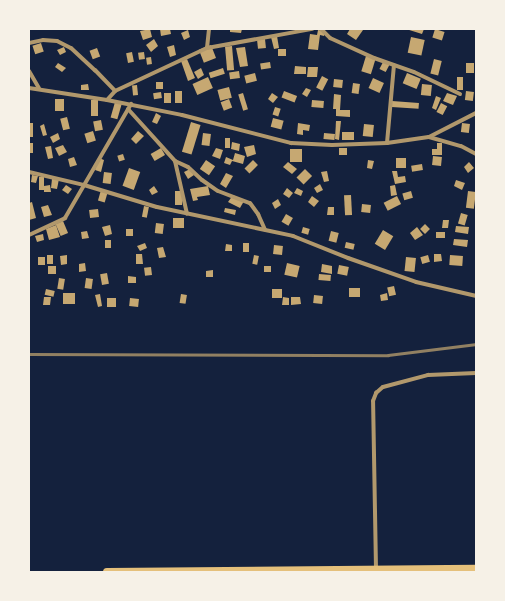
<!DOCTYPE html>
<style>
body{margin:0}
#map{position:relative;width:505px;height:601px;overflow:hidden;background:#14213d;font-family:Signika,sans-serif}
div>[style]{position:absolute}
.building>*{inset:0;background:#c6a872;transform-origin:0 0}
.minor>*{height:4px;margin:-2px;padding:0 2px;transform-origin:2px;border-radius:2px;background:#b1986c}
.trunk>*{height:8px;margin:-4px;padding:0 4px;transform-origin:4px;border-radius:4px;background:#e5c07b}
.rail>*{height:2.5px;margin:-1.25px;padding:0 1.25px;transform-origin:1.25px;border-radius:1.25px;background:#918062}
span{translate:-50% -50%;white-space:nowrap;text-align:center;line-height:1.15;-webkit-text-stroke:3.5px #f6f1e7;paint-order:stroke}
.frame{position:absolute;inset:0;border:30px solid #f6f1e7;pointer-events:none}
</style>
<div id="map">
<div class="building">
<i style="clip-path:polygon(150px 29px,152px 37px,143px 40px,140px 31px)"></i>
<i style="clip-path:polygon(160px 29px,170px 29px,171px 34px,161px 36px)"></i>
<i style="clip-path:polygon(230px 29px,242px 29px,241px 33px,230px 32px)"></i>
<i style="clip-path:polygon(350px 29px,362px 29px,363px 30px,356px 40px,347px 34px)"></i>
<i style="clip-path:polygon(406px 29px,424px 29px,422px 34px)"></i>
<i style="left:435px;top:29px;width:10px;height:9px;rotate:17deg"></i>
<i style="clip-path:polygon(188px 30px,190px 37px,184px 40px,181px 33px)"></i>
<i style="clip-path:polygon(318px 30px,325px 31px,324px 36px,320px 35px,318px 50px,308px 49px,310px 34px,317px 35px)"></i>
<i style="clip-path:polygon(277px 36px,279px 48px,274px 49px,271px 37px)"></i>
<i style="left:411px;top:37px;width:14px;height:16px;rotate:12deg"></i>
<i style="clip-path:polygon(154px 39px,158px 46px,151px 52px,146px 45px)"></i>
<i style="left:265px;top:39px;width:9px;height:8px;rotate:84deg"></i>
<i style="left:41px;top:43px;width:9px;height:9px;rotate:72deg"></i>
<i style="clip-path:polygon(174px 45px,176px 55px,170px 57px,167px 47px)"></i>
<i style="left:211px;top:45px;width:14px;height:13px;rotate:69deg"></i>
<i style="left:232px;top:46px;width:24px;height:7px;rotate:85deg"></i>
<i style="clip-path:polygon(64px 47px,66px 52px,60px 55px,57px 50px)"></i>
<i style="clip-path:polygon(245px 47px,248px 66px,240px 67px,236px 48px)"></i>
<i style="left:97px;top:48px;width:9px;height:8px;rotate:69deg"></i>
<i style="left:278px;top:49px;width:8px;height:7px"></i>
<i style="left:132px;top:52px;width:10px;height:6px;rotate:79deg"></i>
<i style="left:144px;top:52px;width:7px;height:6px;rotate:82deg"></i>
<i style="left:366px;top:56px;width:10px;height:16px;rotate:17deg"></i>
<i style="left:151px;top:57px;width:7px;height:5px;rotate:82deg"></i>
<i style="clip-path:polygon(187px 59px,195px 78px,188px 81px,181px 61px)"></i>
<i style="left:434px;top:59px;width:8px;height:15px;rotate:14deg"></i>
<i style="left:384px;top:60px;width:7px;height:10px;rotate:27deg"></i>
<i style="left:270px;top:62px;width:6px;height:10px;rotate:81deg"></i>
<i style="clip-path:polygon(58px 63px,66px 68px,62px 72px,55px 67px)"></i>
<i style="left:466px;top:63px;width:8px;height:10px"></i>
<i style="clip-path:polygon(295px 66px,306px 67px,306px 74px,294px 74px)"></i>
<i style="clip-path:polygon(308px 67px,318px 67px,317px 77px,307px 77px)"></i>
<i style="clip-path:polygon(201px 68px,204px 75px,198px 79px,194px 72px)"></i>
<i style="left:223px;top:68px;width:6px;height:15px;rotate:72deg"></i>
<i style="left:239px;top:71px;width:7px;height:10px;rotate:82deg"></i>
<i style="left:255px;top:73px;width:8px;height:11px;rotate:76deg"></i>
<i style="left:407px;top:73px;width:15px;height:11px;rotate:23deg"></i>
<i style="left:322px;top:76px;width:7px;height:13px;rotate:27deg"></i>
<i style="left:208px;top:77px;width:12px;height:17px;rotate:66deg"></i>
<i style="left:457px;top:77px;width:6px;height:13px"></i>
<i style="left:373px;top:78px;width:12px;height:11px;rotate:24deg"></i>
<i style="left:334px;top:79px;width:9px;height:8px;rotate:6deg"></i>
<i style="left:156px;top:82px;width:7px;height:7px"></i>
<i style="left:353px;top:83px;width:7px;height:10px;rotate:8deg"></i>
<i style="clip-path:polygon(88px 84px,89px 90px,81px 90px,81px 85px)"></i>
<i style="left:422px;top:84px;width:10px;height:11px;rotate:6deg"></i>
<i style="left:137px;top:85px;width:10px;height:5px;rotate:84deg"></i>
<i style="left:229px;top:87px;width:11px;height:12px;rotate:75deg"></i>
<i style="clip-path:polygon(306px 88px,311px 90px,307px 97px,302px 94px)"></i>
<i style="left:175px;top:91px;width:7px;height:12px"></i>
<i style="left:284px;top:91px;width:14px;height:7px;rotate:21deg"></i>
<i style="left:466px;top:91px;width:8px;height:9px;rotate:7deg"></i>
<i style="left:161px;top:92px;width:6px;height:8px;rotate:81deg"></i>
<i style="left:164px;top:93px;width:7px;height:10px"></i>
<i style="left:243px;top:93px;width:17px;height:5px;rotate:73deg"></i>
<i style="clip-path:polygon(272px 93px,278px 97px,273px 103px,268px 99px)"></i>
<i style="clip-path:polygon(447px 93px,457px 96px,453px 105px,443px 101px)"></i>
<i style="clip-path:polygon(334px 94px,341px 95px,340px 110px,350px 110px,350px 117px,336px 116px,336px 109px,333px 109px)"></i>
<i style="clip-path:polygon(436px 96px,441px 98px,436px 110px,432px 108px)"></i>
<i style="left:55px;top:99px;width:9px;height:12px"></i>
<i style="left:229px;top:99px;width:9px;height:9px;rotate:69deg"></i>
<i style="left:91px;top:100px;width:7px;height:16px"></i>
<i style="left:312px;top:100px;width:12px;height:7px;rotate:5deg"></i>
<i style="left:392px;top:101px;width:27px;height:6px;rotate:4deg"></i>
<i style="left:115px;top:102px;width:7px;height:16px;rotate:16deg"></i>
<i style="left:441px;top:103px;width:7px;height:10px;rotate:27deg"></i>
<i style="left:275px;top:107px;width:6px;height:8px;rotate:18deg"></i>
<i style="clip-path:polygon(156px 113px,161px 116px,157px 124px,152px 122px)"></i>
<i style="left:67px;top:117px;width:12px;height:7px;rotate:76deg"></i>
<i style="left:273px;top:118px;width:11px;height:9px;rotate:15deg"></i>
<i style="left:101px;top:120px;width:10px;height:8px;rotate:79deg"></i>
<i style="clip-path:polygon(336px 121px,341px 121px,339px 140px,335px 139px)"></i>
<i style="left:191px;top:122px;width:10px;height:31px;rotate:17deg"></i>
<i style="left:29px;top:123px;width:4px;height:14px"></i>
<i style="clip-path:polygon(298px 123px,310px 125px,309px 131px,303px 130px,303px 135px,297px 134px)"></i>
<i style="left:462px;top:123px;width:8px;height:9px;rotate:7deg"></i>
<i style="clip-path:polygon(44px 124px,47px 135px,43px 136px,40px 126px)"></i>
<i style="left:364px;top:124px;width:10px;height:12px;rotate:6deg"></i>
<i style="left:93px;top:131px;width:10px;height:9px;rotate:73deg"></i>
<i style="clip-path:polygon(138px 131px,144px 136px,136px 144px,131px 139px)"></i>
<i style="left:342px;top:132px;width:12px;height:8px"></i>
<i style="clip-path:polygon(58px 133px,60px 139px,53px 143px,50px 137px)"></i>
<i style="left:203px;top:133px;width:8px;height:12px;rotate:7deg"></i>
<i style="left:324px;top:133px;width:11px;height:6px;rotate:5deg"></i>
<i style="left:225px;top:138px;width:5px;height:10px"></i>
<i style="clip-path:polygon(232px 142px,240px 144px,239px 151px,231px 149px)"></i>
<i style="left:29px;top:143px;width:4px;height:10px"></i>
<i style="clip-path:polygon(437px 143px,442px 143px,442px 155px,432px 155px,432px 149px,440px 149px,437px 149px)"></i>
<i style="clip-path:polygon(63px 145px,67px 152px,59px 156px,55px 148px)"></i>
<i style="clip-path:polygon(254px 145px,256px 154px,247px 157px,244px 147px)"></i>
<i style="clip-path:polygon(51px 146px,53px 158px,48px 159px,45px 147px)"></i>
<i style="left:161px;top:148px;width:8px;height:12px;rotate:60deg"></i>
<i style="clip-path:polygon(216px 148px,223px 150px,220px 159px,212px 156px)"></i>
<i style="left:339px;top:148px;width:8px;height:7px"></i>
<i style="left:290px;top:149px;width:12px;height:13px"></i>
<i style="clip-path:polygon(235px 153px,245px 156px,243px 164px,232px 161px,230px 165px,224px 163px,226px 157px,233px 160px)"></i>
<i style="left:123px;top:154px;width:6px;height:6px;rotate:72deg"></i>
<i style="left:433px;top:156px;width:9px;height:9px;rotate:6deg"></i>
<i style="clip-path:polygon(74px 157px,77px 165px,70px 167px,68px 159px)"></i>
<i style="clip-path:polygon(99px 158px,104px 160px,101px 172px,95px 170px)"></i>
<i style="left:406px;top:158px;width:10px;height:10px;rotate:90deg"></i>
<i style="left:206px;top:160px;width:11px;height:11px;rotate:34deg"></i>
<i style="left:253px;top:160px;width:7px;height:12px;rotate:45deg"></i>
<i style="clip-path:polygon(368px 160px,374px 161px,372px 169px,367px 168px)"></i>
<i style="clip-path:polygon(288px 162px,297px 169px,292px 174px,283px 167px)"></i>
<i style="clip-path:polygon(469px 162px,474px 168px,468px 173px,464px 167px)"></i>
<i style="left:422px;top:164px;width:6px;height:11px;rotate:81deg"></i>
<i style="left:129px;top:168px;width:12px;height:19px;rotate:20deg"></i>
<i style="clip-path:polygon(190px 169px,194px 175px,188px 179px,184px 172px)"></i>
<i style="left:305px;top:169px;width:10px;height:12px;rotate:45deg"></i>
<i style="clip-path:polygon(327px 171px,329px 181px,324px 182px,321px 172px)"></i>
<i style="clip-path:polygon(392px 171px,397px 171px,398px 177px,405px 176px,406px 182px,395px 184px)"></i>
<i style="left:104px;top:172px;width:8px;height:11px;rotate:7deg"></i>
<i style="clip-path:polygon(226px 173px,233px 176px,226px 188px,220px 184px)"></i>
<i style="clip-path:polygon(32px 175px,38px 176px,36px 183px,31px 182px)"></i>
<i style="left:39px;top:177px;width:5px;height:13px"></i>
<i style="clip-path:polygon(52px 179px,59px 179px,57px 189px,51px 188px)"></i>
<i style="clip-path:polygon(456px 180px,465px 183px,462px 190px,454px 186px)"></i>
<i style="clip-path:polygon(320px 184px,323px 190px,317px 193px,314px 188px)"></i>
<i style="clip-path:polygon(50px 185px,51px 192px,44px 192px,44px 186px)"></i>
<i style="clip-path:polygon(66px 185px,72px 189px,68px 194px,62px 190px)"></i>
<i style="clip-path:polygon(395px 185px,397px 195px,391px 196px,390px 186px)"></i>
<i style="clip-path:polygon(154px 186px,158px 192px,152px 195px,149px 190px)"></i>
<i style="clip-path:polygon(208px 186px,210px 195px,197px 197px,198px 200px,193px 201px,190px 189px)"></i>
<i style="clip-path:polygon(287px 188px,293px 193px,289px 198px,283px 194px)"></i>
<i style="clip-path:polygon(297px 188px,303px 191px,301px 196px,294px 193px)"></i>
<i style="left:101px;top:190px;width:7px;height:11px;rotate:16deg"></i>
<i style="left:175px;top:191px;width:7px;height:14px"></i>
<i style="left:411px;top:191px;width:7px;height:9px;rotate:74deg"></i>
<i style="left:468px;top:191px;width:8px;height:17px;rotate:7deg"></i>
<i style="clip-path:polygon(233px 195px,244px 201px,240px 208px,228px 202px)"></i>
<i style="left:351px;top:195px;width:20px;height:7px;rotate:87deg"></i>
<i style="clip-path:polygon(312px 196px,319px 201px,314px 207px,308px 202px)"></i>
<i style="left:397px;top:196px;width:9px;height:15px;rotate:63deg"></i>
<i style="clip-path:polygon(278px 199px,281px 205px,275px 209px,272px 203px)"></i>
<i style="clip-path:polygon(32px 202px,36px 218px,29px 220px,29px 203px)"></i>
<i style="left:362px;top:204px;width:9px;height:8px;rotate:6deg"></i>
<i style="clip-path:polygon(48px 205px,52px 215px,44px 217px,41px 207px)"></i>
<i style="left:144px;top:206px;width:5px;height:11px;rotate:11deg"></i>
<i style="clip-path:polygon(328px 207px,334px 207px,334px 215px,327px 215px)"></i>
<i style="clip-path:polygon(225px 208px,236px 210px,235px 215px,224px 212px)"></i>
<i style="left:98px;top:209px;width:8px;height:9px;rotate:83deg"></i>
<i style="left:461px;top:213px;width:7px;height:11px;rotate:16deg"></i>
<i style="left:286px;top:214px;width:8px;height:9px;rotate:30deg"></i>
<i style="left:184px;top:218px;width:10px;height:11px;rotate:90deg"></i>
<i style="clip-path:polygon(443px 220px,449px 220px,448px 228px,442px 228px)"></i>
<i style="left:63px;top:221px;width:13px;height:8px;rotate:67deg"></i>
<i style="left:156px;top:223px;width:8px;height:10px;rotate:7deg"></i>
<i style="left:425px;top:224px;width:7px;height:7px;rotate:45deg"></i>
<i style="clip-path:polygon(56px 225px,60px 237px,49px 240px,46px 229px)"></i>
<i style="clip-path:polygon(110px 225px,112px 234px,105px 236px,102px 227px)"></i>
<i style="clip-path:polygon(456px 226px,469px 227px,468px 234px,455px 232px)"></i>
<i style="left:303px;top:227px;width:7px;height:6px;rotate:16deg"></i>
<i style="clip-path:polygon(417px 227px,423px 235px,415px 240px,410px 233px)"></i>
<i style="left:126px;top:229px;width:7px;height:7px"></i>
<i style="left:383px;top:230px;width:12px;height:16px;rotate:31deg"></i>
<i style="clip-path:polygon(87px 231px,89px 238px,82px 239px,81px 232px)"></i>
<i style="left:331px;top:231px;width:8px;height:10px;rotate:14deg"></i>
<i style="left:436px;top:232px;width:9px;height:6px"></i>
<i style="clip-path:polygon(43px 234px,44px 240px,37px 242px,35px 236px)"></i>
<i style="clip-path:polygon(454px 239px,468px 240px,467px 247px,453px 245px)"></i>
<i style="left:105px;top:240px;width:6px;height:8px"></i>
<i style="left:346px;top:242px;width:9px;height:6px;rotate:13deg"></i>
<i style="clip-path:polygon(145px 243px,147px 248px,140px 251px,137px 246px)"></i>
<i style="left:243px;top:243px;width:6px;height:9px"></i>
<i style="clip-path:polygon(226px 244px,232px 245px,232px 251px,225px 251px)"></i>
<i style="left:274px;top:245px;width:9px;height:9px;rotate:6deg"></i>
<i style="clip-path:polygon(163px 247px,166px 257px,159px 258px,157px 248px)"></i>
<i style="clip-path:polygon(136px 254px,142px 254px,143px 264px,136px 264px)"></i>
<i style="clip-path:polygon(434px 254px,441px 254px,442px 261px,434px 262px)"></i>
<i style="left:47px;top:255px;width:6px;height:9px"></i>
<i style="clip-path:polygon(67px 255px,67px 264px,61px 265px,60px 256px)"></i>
<i style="left:254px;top:255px;width:5px;height:9px;rotate:11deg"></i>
<i style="left:428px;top:255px;width:7px;height:8px;rotate:74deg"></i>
<i style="left:450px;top:255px;width:13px;height:10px;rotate:4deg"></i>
<i style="left:38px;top:257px;width:7px;height:8px"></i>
<i style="left:406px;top:257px;width:10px;height:14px;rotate:6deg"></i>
<i style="clip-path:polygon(85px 263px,86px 271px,79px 272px,79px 264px)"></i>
<i style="left:287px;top:263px;width:13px;height:12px;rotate:13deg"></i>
<i style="clip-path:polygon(322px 264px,332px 266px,332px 274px,321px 272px)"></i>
<i style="left:339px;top:265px;width:10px;height:9px;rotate:11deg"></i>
<i style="left:48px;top:266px;width:8px;height:8px"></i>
<i style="left:264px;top:266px;width:7px;height:6px"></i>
<i style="left:151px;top:267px;width:8px;height:7px;rotate:83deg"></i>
<i style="clip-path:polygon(213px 270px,213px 277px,206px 277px,206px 271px)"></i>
<i style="left:107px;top:273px;width:11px;height:7px;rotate:80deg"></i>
<i style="left:319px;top:274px;width:12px;height:6px;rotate:5deg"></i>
<i style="clip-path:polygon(128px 276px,136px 277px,136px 283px,128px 283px)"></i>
<i style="left:59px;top:278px;width:6px;height:11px;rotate:9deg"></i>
<i style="left:86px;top:278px;width:7px;height:10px;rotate:8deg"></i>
<i style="left:394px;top:286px;width:9px;height:7px;rotate:77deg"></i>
<i style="left:360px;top:288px;width:9px;height:11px;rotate:90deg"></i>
<i style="left:46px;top:289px;width:9px;height:6px;rotate:13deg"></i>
<i style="left:272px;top:289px;width:10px;height:9px"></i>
<i style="left:63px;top:293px;width:12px;height:11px"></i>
<i style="clip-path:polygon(387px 293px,388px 300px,381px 301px,380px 295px)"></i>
<i style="clip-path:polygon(100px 294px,102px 306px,98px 307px,95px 295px)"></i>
<i style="left:181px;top:294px;width:6px;height:9px;rotate:9deg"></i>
<i style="left:314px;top:295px;width:9px;height:8px;rotate:6deg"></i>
<i style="clip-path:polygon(44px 297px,51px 297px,50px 305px,43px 305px)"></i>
<i style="clip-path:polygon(283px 297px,289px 298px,289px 305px,282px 305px)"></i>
<i style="clip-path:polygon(291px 297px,300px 297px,301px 304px,291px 305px)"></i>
<i style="left:107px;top:298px;width:9px;height:9px"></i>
<i style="left:130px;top:298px;width:9px;height:8px;rotate:6deg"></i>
</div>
<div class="minor">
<i style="left:321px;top:29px;width:13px;rotate:45deg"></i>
<i style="left:330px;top:38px;width:48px;rotate:24.4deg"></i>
<i style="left:374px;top:58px;width:42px;rotate:19.3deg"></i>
<i style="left:414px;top:72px;width:51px;rotate:25.6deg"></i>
<i style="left:29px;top:43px;width:14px;rotate:-12deg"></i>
<i style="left:43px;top:40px;width:14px;rotate:4deg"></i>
<i style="left:57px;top:41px;width:16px;rotate:27deg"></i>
<i style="left:71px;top:48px;width:33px;rotate:43deg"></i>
<i style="left:95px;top:70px;width:29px;rotate:46deg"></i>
<i style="left:207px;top:48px;width:19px;rotate:-84deg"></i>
<i style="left:29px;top:71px;width:20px;rotate:60deg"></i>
<i style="left:29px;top:88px;width:79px;rotate:8.7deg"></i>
<i style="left:107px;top:100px;width:76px;rotate:11.3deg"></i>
<i style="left:182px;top:115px;width:113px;rotate:14.4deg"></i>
<i style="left:291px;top:143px;width:41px;rotate:2.8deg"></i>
<i style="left:332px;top:145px;width:55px;rotate:-2.1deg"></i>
<i style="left:387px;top:143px;width:42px;rotate:-8.1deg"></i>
<i style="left:429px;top:137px;width:53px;rotate:-27.1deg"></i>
<i style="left:107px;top:100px;width:12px;rotate:-48deg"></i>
<i style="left:115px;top:91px;width:102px;rotate:-25.1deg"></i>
<i style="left:207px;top:48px;width:107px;rotate:-10.3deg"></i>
<i style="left:128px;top:109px;width:70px;rotate:47.9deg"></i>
<i style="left:175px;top:161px;width:54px;rotate:77.2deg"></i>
<i style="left:429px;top:137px;width:33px;rotate:16deg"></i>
<i style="left:461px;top:146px;width:17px;rotate:28deg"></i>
<i style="left:387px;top:143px;width:78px;rotate:-84.9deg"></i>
<i style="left:175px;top:161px;width:14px;rotate:25deg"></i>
<i style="left:188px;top:167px;width:19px;rotate:43deg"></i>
<i style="left:202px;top:180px;width:19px;rotate:35deg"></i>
<i style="left:218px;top:191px;width:34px;rotate:21deg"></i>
<i style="left:250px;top:203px;width:14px;rotate:54deg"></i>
<i style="left:258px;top:214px;width:17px;rotate:66deg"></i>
<i style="left:29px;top:172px;width:57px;rotate:13.3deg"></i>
<i style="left:84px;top:185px;width:76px;rotate:16.8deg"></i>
<i style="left:157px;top:207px;width:139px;rotate:12deg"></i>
<i style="left:293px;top:236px;width:59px;rotate:21.8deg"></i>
<i style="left:348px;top:258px;width:72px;rotate:19.4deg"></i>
<i style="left:416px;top:282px;width:62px;rotate:13.1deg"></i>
<i style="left:29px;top:235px;width:40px;rotate:-25deg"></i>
<i style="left:65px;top:218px;width:132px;rotate:-59.9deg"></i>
<i style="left:376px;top:569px;width:168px;rotate:-91deg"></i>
<i style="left:373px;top:401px;width:9px;rotate:-69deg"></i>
<i style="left:376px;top:393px;width:9px;rotate:-41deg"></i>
<i style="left:383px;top:387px;width:47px;rotate:-14.9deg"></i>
<i style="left:428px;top:375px;width:48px;rotate:-2.4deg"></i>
</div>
<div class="trunk">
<i style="left:107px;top:572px;width:369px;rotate:-0.5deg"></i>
</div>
<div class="rail">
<i style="left:29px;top:354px;width:359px;rotate:0.2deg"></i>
<i style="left:388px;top:355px;width:89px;rotate:-7.1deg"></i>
</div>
<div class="frame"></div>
</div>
